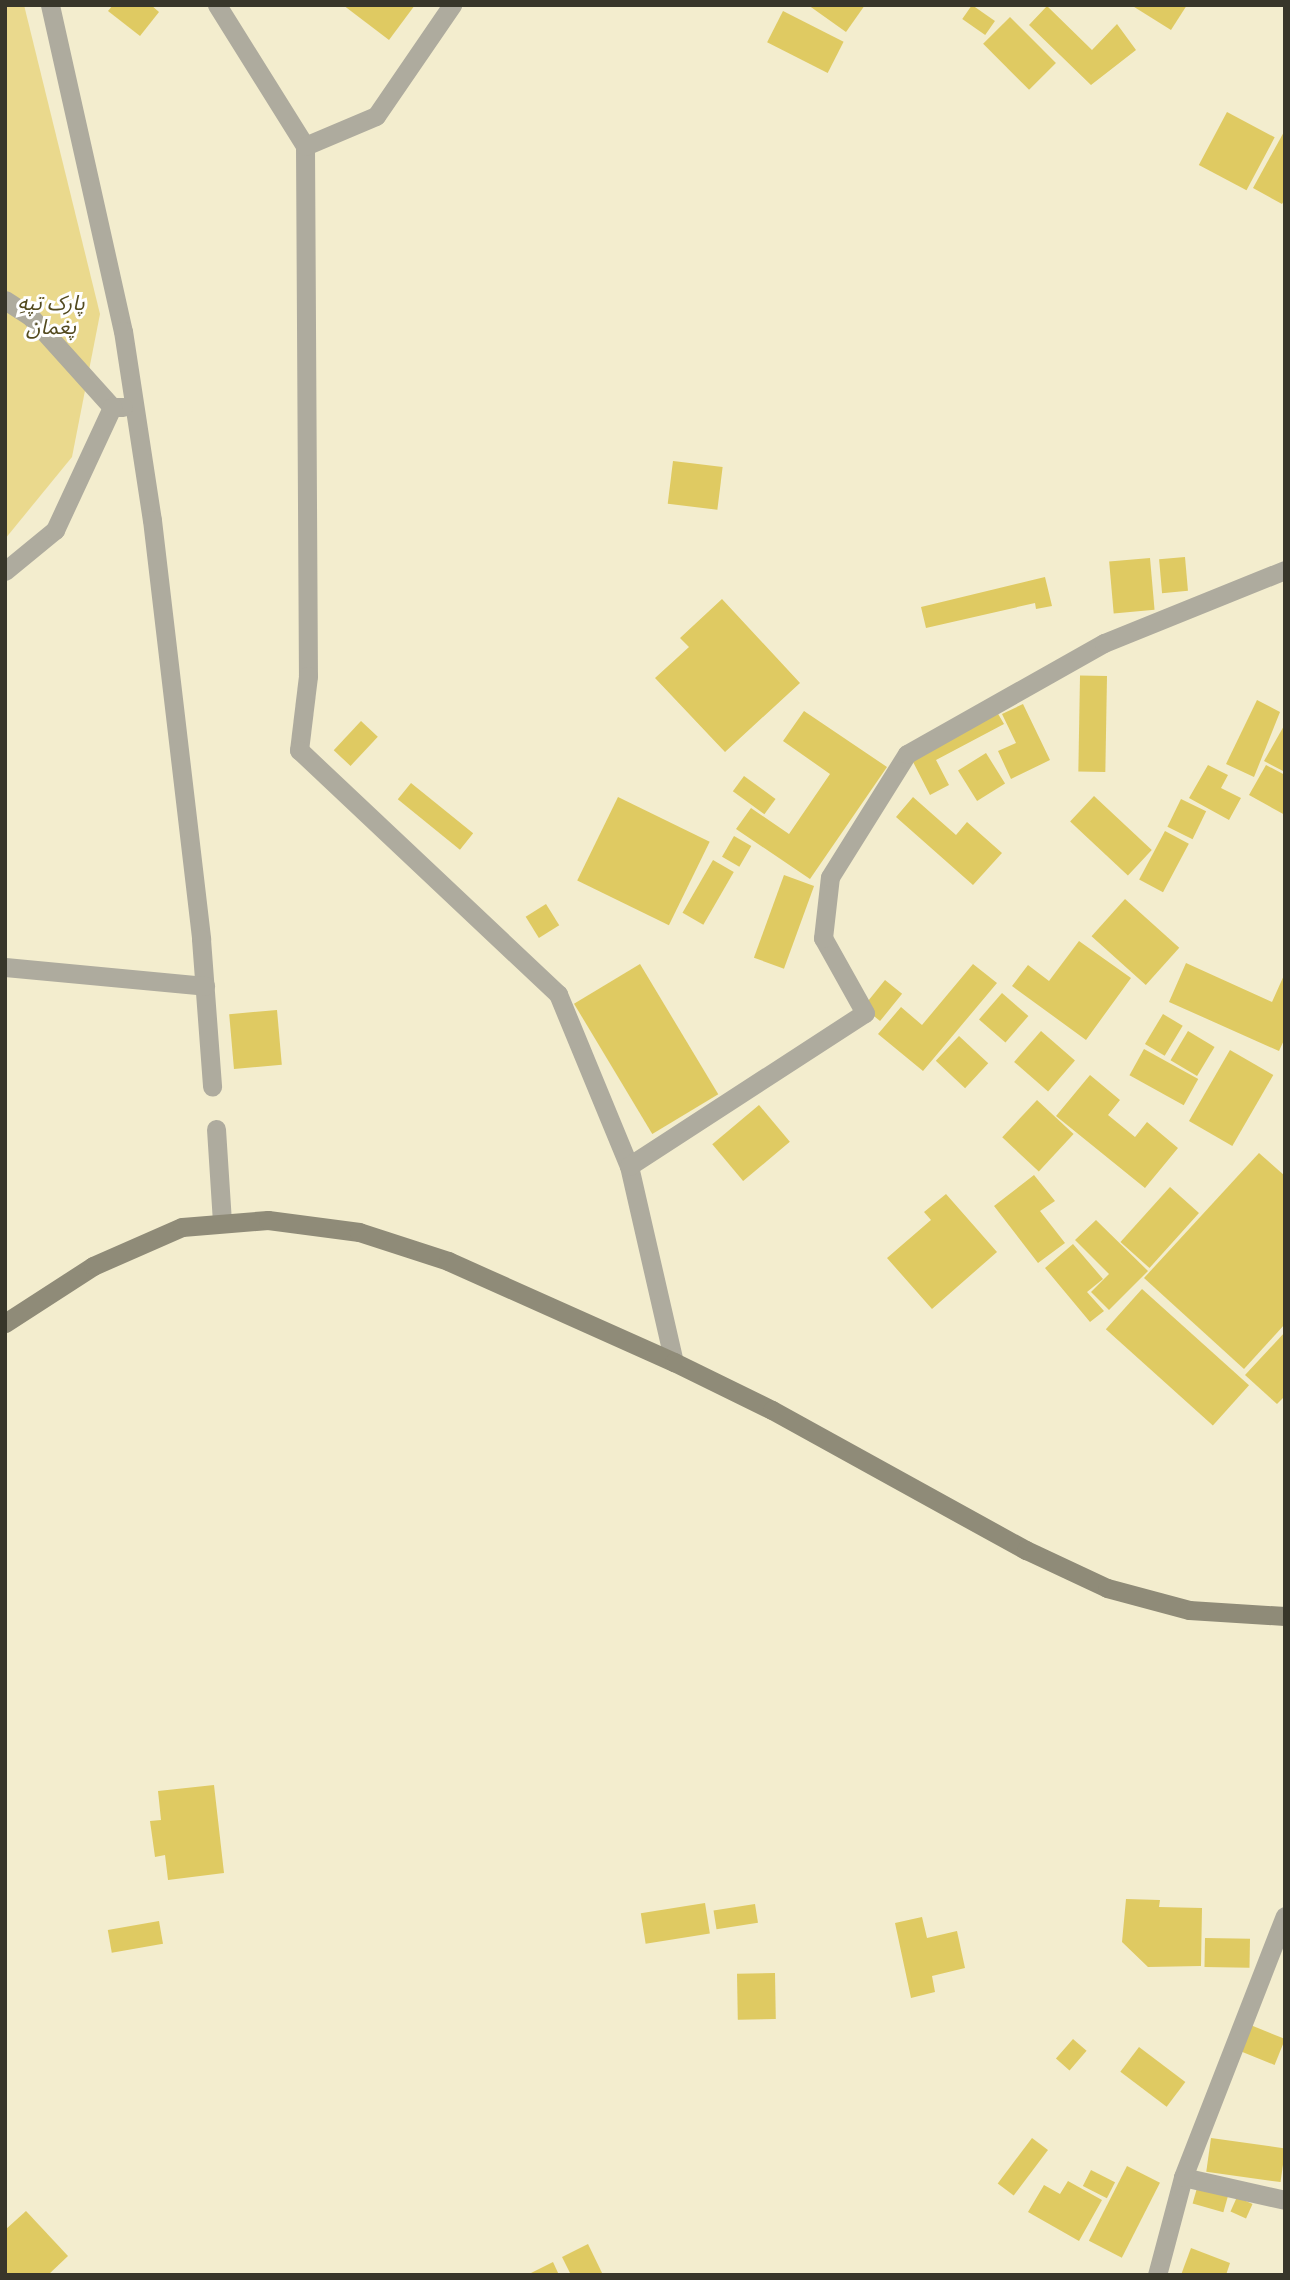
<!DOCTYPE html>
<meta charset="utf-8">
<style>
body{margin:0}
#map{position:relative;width:1290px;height:2280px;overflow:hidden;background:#f3edce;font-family:"Times New Roman","Noto Sans Arabic",serif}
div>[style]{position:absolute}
.green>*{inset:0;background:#ead98d}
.building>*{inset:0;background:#dfca62;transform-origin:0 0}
.service>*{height:19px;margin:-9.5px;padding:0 9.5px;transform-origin:9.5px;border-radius:9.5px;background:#aeab9e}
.minor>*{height:19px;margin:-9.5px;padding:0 9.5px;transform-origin:9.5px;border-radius:9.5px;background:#aeab9e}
.secondary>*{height:19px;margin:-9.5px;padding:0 9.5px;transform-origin:9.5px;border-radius:9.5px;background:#8f8b78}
span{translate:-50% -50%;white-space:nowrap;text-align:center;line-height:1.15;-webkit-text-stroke:6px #fff;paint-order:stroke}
.park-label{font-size:21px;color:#534a1f;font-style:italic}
.frame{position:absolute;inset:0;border:7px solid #38362a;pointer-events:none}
</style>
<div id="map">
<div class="green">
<i style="clip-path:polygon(5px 5px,24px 5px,100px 314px,72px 457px,5px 539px)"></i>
</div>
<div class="building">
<i style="clip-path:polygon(113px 5px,151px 5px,159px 12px,140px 36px,108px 11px)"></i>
<i style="clip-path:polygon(343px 5px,415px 5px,389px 40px)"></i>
<i style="clip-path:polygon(808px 5px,865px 5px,846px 32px)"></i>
<i style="left:972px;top:5px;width:28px;height:17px;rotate:35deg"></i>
<i style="clip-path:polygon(1131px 5px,1187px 5px,1171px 30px)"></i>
<i style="clip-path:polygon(1047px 6px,1092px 50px,1117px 24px,1136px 50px,1091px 85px,1029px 25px)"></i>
<i style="left:783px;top:11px;width:68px;height:35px;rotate:27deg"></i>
<i style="left:1010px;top:17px;width:65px;height:38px;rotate:45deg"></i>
<i style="left:1227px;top:112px;width:54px;height:60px;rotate:28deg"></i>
<i style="clip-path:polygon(1285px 130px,1285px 199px,1282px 204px,1253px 188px)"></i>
<i style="left:673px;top:461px;width:50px;height:43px;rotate:7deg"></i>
<i style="left:1185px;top:557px;width:34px;height:26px;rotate:85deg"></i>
<i style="left:1150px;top:558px;width:52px;height:41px;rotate:85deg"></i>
<i style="clip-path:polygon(1045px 577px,1052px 606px,1036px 609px,1035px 603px,926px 628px,921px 607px)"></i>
<i style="clip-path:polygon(722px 599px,800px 683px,725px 752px,655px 678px,689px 647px,680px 638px)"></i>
<i style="left:1107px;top:676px;width:96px;height:27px;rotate:91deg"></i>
<i style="clip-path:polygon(1257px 700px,1280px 712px,1254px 777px,1226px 764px)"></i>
<i style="clip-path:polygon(1023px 704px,1050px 760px,1011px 779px,998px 751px,1016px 743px,1002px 714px)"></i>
<i style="clip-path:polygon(804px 711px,887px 767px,810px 879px,736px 829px,751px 808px,789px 834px,830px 774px,783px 741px)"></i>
<i style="clip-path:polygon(997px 712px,1004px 724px,936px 760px,949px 785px,930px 795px,911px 758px)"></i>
<i style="left:361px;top:721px;width:23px;height:40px;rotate:43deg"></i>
<i style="clip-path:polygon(1285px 724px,1285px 772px,1264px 761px)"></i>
<i style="left:986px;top:753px;width:36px;height:33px;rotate:58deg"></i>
<i style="clip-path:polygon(1208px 765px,1228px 775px,1221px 788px,1241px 798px,1229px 820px,1189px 798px)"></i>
<i style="clip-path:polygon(1266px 765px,1285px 775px,1285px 815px,1249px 795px)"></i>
<i style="left:744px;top:776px;width:39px;height:19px;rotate:36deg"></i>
<i style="left:411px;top:783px;width:80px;height:21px;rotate:39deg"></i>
<i style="left:1094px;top:796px;width:79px;height:35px;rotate:43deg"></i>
<i style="left:618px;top:797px;width:102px;height:93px;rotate:26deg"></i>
<i style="clip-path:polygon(913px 797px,956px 835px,967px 822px,1002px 853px,973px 885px,896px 817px)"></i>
<i style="left:1181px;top:799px;width:28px;height:31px;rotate:26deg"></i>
<i style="left:1165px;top:831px;width:27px;height:55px;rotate:28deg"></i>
<i style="left:734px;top:836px;width:20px;height:24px;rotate:30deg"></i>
<i style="left:713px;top:860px;width:24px;height:61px;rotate:30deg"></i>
<i style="left:784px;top:875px;width:32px;height:88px;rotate:20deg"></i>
<i style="left:1125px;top:899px;width:73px;height:50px;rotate:42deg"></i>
<i style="left:546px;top:904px;width:25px;height:24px;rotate:58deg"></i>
<i style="clip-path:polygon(1079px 941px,1131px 978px,1086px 1040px,1012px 986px,1028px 965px,1049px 981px)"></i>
<i style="clip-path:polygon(1186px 963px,1272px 1002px,1285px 973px,1285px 1038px,1279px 1051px,1169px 1002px)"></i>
<i style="left:640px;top:964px;width:152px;height:77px;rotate:59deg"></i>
<i style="clip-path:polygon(973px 964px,997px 983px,923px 1071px,878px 1034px,901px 1007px,922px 1025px)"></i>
<i style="left:885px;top:980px;width:22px;height:35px;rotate:39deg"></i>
<i style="left:1002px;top:993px;width:35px;height:35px;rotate:41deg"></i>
<i style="left:277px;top:1010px;width:55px;height:48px;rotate:85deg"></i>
<i style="left:1163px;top:1014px;width:23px;height:35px;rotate:31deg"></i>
<i style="left:1041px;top:1031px;width:45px;height:41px;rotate:41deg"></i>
<i style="left:1188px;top:1031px;width:31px;height:34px;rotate:31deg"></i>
<i style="left:959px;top:1036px;width:40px;height:34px;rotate:43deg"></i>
<i style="left:1144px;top:1049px;width:62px;height:30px;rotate:29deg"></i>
<i style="left:1230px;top:1050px;width:50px;height:82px;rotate:30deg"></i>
<i style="clip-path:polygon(1090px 1075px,1120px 1100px,1108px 1115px,1135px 1137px,1147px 1122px,1178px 1148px,1145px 1188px,1056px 1116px)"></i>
<i style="left:1037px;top:1100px;width:50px;height:51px;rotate:43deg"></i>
<i style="left:759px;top:1105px;width:48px;height:61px;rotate:50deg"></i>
<i style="clip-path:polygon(1259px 1153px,1285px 1176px,1285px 1324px,1244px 1369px,1144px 1278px)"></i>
<i style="clip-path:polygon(1034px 1175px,1055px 1201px,1040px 1211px,1065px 1243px,1038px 1263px,994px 1206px)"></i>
<i style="left:1170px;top:1187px;width:39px;height:74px;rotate:42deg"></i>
<i style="clip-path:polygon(946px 1194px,997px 1252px,932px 1309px,887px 1258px,931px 1220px,924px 1212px)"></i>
<i style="clip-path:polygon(1096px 1220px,1148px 1271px,1109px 1310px,1091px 1292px,1109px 1274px,1075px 1240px)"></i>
<i style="clip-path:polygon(1073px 1244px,1103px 1279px,1087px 1292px,1104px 1311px,1090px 1322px,1045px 1268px)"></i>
<i style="left:1142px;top:1289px;width:144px;height:54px;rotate:42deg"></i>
<i style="clip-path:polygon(1285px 1332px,1285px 1396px,1277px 1404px,1245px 1375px)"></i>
<i style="clip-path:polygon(214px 1785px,224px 1873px,168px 1880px,165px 1855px,155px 1857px,150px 1821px,161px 1820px,158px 1791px)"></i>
<i style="clip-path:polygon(1126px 1899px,1160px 1900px,1159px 1907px,1202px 1908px,1201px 1966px,1148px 1967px,1122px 1942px)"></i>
<i style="left:705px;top:1903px;width:31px;height:65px;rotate:81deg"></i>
<i style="left:755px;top:1904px;width:19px;height:42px;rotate:81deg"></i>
<i style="clip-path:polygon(922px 1917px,927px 1938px,957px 1931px,965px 1968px,932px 1976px,935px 1992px,911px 1998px,895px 1923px)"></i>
<i style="left:159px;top:1921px;width:23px;height:52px;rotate:80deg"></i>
<i style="left:1205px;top:1938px;width:45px;height:29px;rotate:1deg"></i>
<i style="left:775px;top:1973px;width:46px;height:38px;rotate:89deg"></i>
<i style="left:1248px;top:2024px;width:40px;height:28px;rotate:22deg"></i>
<i style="left:1073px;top:2039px;width:18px;height:26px;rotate:41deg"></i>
<i style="left:1139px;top:2047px;width:58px;height:31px;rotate:37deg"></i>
<i style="left:1032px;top:2138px;width:20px;height:57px;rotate:37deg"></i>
<i style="left:1211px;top:2138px;width:75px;height:34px;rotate:8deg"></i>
<i style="left:1127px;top:2166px;width:37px;height:84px;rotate:27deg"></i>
<i style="left:1091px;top:2170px;width:27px;height:18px;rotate:27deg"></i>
<i style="clip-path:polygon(1068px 2181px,1102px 2200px,1079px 2241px,1028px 2212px,1044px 2185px,1060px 2194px)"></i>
<i style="left:1197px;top:2188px;width:32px;height:16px;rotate:16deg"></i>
<i style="left:1237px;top:2197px;width:17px;height:16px;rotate:24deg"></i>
<i style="clip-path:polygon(26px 2211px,68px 2256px,48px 2275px,5px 2275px,5px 2230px)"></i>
<i style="clip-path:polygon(588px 2244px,603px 2275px,571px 2275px,562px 2257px)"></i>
<i style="clip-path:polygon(1191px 2248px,1230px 2263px,1226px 2275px,1181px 2275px)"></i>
<i style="clip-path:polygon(553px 2262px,559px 2275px,527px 2275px)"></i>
</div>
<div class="service">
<i style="left:50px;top:5px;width:334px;rotate:77.4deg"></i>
<i style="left:123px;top:331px;width:191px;rotate:81.3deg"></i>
<i style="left:152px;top:520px;width:422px;rotate:83.3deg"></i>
<i style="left:201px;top:939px;width:148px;rotate:85.7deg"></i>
<i style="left:5px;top:300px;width:30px;rotate:33deg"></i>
<i style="left:30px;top:316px;width:122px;rotate:48deg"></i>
<i style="left:112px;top:407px;width:11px"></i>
<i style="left:5px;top:571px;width:65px;rotate:-39.4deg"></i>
<i style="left:55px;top:530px;width:136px;rotate:-65.1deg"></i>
<i style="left:5px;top:967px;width:201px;rotate:5.4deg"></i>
<i style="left:216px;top:1129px;width:92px;rotate:86.3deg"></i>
</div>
<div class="minor">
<i style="left:217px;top:5px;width:166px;rotate:58deg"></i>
<i style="left:305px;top:146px;width:530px;rotate:89.68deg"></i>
<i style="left:308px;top:676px;width:75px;rotate:96.9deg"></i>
<i style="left:299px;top:750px;width:356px;rotate:43.3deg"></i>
<i style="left:558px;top:994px;width:186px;rotate:67.6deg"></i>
<i style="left:629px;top:1166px;width:201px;rotate:77.1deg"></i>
<i style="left:305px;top:146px;width:77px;rotate:-22.9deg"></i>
<i style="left:376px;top:116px;width:135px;rotate:-55.6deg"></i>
<i style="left:629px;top:1166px;width:281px;rotate:-33deg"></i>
<i style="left:865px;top:1013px;width:86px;rotate:-119.2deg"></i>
<i style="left:823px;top:938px;width:61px;rotate:-83.5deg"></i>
<i style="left:830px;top:877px;width:145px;rotate:-58deg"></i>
<i style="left:907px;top:754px;width:226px;rotate:-29.4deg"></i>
<i style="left:1104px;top:643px;width:195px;rotate:-22deg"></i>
<i style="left:1183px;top:2177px;width:105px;rotate:12.7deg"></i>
<i style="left:1157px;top:2275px;width:101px;rotate:-75.1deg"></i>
<i style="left:1183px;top:2177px;width:280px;rotate:-68.7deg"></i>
</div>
<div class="secondary">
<i style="left:5px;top:1323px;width:105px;rotate:-32.9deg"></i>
<i style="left:93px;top:1266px;width:97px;rotate:-23.7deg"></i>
<i style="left:182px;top:1227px;width:86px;rotate:-4.7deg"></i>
<i style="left:268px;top:1220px;width:92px;rotate:7.5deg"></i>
<i style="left:359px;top:1232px;width:94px;rotate:18deg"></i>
<i style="left:448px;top:1261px;width:248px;rotate:24.1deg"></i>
<i style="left:674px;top:1362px;width:109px;rotate:26.1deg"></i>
<i style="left:772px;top:1410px;width:290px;rotate:28.9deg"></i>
<i style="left:1026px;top:1550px;width:89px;rotate:25.1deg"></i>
<i style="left:1107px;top:1588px;width:85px;rotate:15deg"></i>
<i style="left:1189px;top:1610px;width:96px;rotate:3.6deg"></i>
</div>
<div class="park-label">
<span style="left:51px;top:315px">پارک تپهِ<br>پغمان</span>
</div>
<div class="frame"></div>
</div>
